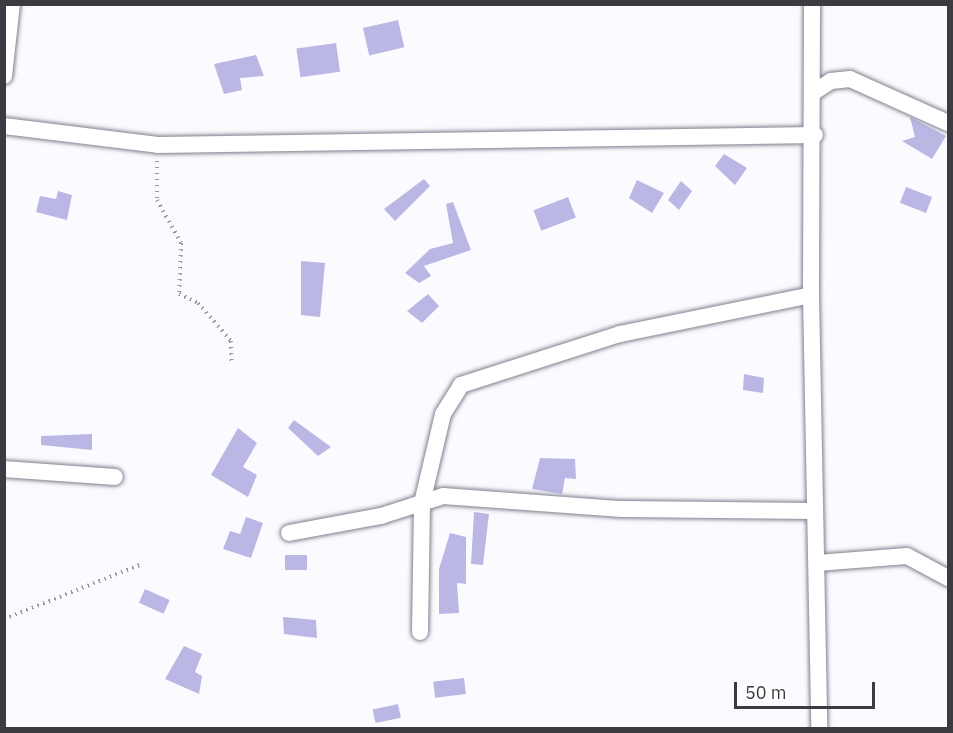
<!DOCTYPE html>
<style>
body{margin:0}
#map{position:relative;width:953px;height:733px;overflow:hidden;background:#fbfbff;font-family:"IBM Plex Sans",sans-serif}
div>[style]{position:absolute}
.building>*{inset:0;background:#bbb7e5;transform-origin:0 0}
.path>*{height:4px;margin-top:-2px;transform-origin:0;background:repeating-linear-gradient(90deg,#98989d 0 1.5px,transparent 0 6px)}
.roads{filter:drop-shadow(0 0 2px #818090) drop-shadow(0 0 2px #818090)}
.minor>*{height:16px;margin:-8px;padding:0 8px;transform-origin:8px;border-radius:8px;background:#fff}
span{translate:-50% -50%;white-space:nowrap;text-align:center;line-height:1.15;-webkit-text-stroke:6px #fff;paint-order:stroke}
.frame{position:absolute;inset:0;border:6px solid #3b3b42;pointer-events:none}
.scale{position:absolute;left:734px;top:682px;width:141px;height:27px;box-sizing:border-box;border:3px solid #3b3b42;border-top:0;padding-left:8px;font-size:18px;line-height:21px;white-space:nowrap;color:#3b3b42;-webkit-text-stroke:4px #fff;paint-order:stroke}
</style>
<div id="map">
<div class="building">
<i style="left:398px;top:20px;width:28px;height:36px;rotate:77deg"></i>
<i style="left:336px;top:43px;width:29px;height:40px;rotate:82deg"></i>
<i style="clip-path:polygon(256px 55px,264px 76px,240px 78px,242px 90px,224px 94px,214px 64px)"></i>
<i style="clip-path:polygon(910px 117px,946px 136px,932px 159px,902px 141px,915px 137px)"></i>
<i style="clip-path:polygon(724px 154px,747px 168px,735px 185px,715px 166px)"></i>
<i style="clip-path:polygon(424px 179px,430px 186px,395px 221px,384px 209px)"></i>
<i style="clip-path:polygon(637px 180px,664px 193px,652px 213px,629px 198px)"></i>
<i style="clip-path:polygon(681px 181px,692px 191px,679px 210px,668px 200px)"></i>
<i style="left:906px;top:187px;width:28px;height:17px;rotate:21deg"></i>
<i style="clip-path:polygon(58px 191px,72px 195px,67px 220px,36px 212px,40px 196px,56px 199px)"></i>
<i style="left:568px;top:197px;width:22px;height:37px;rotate:69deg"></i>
<i style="clip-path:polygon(453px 202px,471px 250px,424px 266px,431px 276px,419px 283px,405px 273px,430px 249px,453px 243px,446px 204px)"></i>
<i style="clip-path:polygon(301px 261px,325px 263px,320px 317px,301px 315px)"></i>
<i style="clip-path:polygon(428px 294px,439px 306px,422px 323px,407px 311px)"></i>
<i style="clip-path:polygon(744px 374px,764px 378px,763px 393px,743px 390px)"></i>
<i style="clip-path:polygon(294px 420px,331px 447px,318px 456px,288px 428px)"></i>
<i style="clip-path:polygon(238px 428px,257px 443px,243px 467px,257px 475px,248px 497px,211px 475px)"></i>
<i style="clip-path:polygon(92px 434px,92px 450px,41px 445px,41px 436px)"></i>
<i style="clip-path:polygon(540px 458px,575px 459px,576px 479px,565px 478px,562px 494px,532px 489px)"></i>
<i style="clip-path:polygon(474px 512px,489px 514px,483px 565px,471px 564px)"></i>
<i style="clip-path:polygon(246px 517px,263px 523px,251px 558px,223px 549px,230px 531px,240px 534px)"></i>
<i style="clip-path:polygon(450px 533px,466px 537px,466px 584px,457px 583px,459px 613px,439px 614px,439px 569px)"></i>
<i style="left:285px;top:555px;width:22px;height:15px"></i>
<i style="left:145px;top:589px;width:27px;height:15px;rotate:24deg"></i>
<i style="clip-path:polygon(283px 617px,316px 620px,317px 638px,284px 634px)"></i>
<i style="clip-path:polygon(184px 646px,202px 654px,195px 672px,202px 676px,199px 694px,165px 679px)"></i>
<i style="left:464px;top:678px;width:16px;height:31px;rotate:83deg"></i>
<i style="left:398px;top:704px;width:14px;height:26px;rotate:78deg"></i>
</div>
<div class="path">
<i style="left:157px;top:161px;width:39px;rotate:90deg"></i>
<i style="left:157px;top:200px;width:49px;rotate:60.8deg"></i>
<i style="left:181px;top:243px;width:51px;rotate:92.2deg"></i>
<i style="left:179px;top:294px;width:21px;rotate:25deg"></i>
<i style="left:198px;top:303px;width:50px;rotate:49deg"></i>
<i style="left:231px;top:341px;width:23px;rotate:88deg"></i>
<i style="left:4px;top:619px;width:149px;rotate:-21.7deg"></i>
</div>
<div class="roads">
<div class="minor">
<i style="left:812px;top:4px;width:291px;rotate:90.2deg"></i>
<i style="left:811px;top:295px;width:433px;rotate:88.9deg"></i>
<i style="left:4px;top:76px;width:72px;rotate:-83.7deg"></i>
<i style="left:814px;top:92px;width:20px;rotate:-33deg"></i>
<i style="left:831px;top:81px;width:19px;rotate:-6deg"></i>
<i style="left:850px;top:79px;width:107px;rotate:24.2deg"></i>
<i style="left:4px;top:126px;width:155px;rotate:7deg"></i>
<i style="left:158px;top:145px;width:657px;rotate:-0.87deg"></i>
<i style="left:4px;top:469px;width:111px;rotate:4.1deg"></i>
<i style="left:289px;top:533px;width:94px;rotate:-10.5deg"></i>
<i style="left:381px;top:516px;width:65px;rotate:-17.9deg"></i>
<i style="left:443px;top:496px;width:179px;rotate:4.2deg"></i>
<i style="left:622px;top:509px;width:193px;rotate:0.6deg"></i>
<i style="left:817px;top:563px;width:90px;rotate:-4.4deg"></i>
<i style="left:907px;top:556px;width:47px;rotate:28.2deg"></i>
<i style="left:420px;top:632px;width:129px;rotate:-89.1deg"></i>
<i style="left:422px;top:503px;width:91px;rotate:-76.7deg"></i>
<i style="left:443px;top:414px;width:34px;rotate:-58deg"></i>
<i style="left:461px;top:385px;width:167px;rotate:-17.8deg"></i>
<i style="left:620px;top:334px;width:195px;rotate:-11.5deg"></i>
</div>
</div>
<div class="frame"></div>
<div class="scale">50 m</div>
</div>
